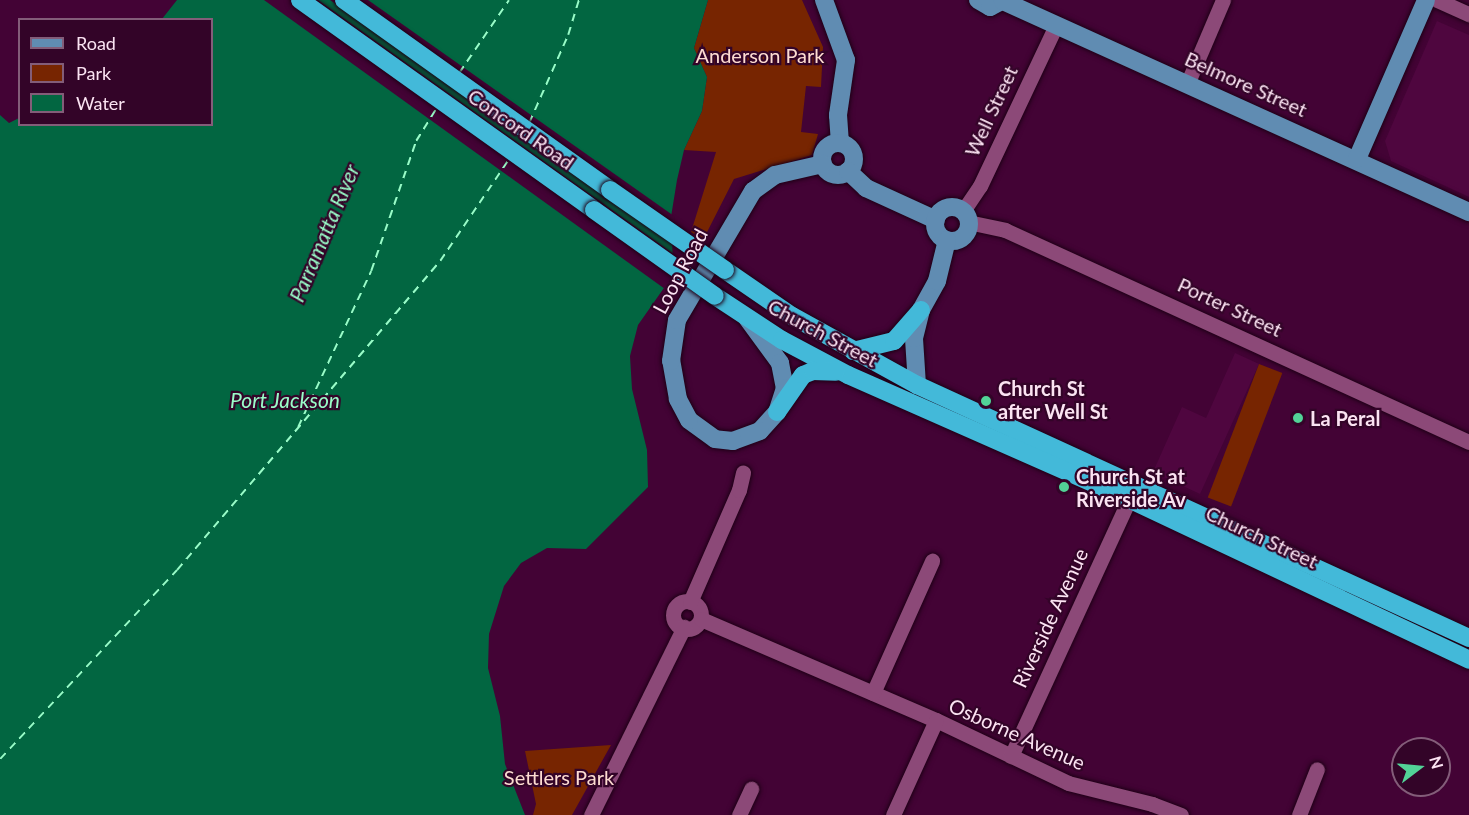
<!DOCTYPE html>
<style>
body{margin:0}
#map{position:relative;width:1469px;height:815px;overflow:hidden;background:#430335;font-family:Lato,sans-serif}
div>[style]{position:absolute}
.built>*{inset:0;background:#4f063f}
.green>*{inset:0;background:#772501;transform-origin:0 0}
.water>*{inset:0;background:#026641}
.pier>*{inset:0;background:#430335}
.ferry>*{height:1.5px;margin-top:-0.75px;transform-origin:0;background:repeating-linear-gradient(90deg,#99fcc8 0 8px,transparent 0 14px)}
.roads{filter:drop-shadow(0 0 2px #1e0116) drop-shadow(0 0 2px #1e0116)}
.minor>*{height:15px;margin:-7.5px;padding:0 7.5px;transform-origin:7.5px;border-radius:7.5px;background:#8c4978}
.minor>.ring{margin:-7.5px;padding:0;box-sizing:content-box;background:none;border:15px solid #8c4978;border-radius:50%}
.major>*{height:18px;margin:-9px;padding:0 9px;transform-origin:9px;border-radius:9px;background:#608cb2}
.major>.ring{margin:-9px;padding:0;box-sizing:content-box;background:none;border:18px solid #608cb2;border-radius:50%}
.highway>*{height:18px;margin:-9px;padding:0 9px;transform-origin:9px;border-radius:9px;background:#43b9d9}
.bridges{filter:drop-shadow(0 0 2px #1e0116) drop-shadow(0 0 2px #1e0116)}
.highway-bridge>*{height:18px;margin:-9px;padding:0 9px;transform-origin:9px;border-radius:9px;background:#43b9d9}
.dots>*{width:16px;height:16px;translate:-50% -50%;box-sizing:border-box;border:3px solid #330428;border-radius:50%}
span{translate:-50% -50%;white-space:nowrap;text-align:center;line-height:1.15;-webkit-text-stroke:4.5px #330428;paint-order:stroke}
.park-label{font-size:20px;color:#fddcd1}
.street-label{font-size:20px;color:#fbe3f2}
.poi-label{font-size:20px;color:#fbe3f2;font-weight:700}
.left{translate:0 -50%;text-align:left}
.water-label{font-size:21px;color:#99fcc8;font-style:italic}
.legend{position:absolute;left:18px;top:18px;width:195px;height:108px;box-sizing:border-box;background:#330428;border:2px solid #835d79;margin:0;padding:8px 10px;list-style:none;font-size:18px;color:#fbe3f2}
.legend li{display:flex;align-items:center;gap:12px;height:30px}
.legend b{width:30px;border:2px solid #835d79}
.north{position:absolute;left:1391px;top:737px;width:60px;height:60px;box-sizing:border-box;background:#330428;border:2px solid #835d79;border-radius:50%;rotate:74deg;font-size:16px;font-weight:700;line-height:24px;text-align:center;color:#fbe3f2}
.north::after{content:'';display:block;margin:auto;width:21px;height:27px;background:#52d397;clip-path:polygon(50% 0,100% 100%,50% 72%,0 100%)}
</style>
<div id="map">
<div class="built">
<i style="clip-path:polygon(1437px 21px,1469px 35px,1469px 197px,1391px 161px,1385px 141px)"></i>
<i style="clip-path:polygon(1235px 353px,1259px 364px,1200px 494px,1153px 472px,1182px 407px,1206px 418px)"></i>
</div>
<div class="green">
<i style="clip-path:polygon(708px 0,802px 0,823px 47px,821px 87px,806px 86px,801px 132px,818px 134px,812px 155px,734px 179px,703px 240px,691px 232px,716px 152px,684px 150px,702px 111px,707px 77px,694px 48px)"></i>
<i style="left:1259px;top:364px;width:25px;height:143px;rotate:21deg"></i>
<i style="clip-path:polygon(611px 745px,572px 815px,533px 815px,536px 804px,525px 751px)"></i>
</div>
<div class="water">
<i style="clip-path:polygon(177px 0,708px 0,694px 48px,707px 77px,702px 111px,684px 150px,677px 180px,671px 217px,673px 263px,666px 285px,638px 325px,630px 356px,632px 389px,647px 450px,648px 487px,586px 549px,547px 548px,521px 563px,504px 586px,489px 634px,488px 668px,500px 716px,505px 764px,525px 815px,0 815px,0 115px,9px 123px,19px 118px,20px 124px,212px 124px,212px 20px,162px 19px)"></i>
</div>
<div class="pier">
<i style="clip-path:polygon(264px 0,318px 0,675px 255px,668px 286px,665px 289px)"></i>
<i style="clip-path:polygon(330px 0,368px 0,674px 216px,675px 246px)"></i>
</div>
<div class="ferry">
<i style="left:459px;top:73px;width:88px;rotate:-55.6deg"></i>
<i style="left:529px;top:123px;width:96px;rotate:-66.1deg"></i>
<i style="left:568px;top:35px;width:37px;rotate:-73deg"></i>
<i style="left:298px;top:427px;width:172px;rotate:-64.9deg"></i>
<i style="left:371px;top:271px;width:138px;rotate:-70.9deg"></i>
<i style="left:416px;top:141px;width:39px;rotate:-58deg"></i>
<i style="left:0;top:759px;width:259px;rotate:-46.9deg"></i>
<i style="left:177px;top:570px;width:406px;rotate:-49.6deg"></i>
<i style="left:440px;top:261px;width:123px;rotate:-55.9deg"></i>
</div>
<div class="roads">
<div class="minor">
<i style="left:1437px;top:0;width:35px;rotate:24deg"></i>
<i style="left:1188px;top:82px;width:89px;rotate:-66.9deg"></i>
<i style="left:963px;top:211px;width:30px;rotate:-56deg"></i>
<i style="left:980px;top:186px;width:176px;rotate:-64.7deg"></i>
<i style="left:968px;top:222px;width:38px;rotate:12deg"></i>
<i style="left:1005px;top:230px;width:510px;rotate:24.56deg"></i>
<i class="ring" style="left:673px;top:601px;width:13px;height:13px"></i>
<i style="left:690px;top:602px;width:122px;rotate:-66.4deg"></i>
<i style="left:739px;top:490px;width:18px;rotate:-77deg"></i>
<i style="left:701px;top:619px;width:256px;rotate:23.3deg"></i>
<i style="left:936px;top:720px;width:146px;rotate:25.5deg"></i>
<i style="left:1068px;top:783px;width:87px;rotate:14deg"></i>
<i style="left:1152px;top:804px;width:31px;rotate:21deg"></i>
<i style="left:873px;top:693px;width:145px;rotate:-65.9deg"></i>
<i style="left:1011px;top:756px;width:283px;rotate:-65.3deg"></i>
<i style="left:591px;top:815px;width:210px;rotate:-63.7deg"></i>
<i style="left:739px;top:815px;width:29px;rotate:-65deg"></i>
<i style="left:893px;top:815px;width:104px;rotate:-65.6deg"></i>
<i style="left:1299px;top:815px;width:49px;rotate:-68.6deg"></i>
</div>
<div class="major">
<i style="left:824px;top:0;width:64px;rotate:69.9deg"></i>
<i style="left:846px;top:60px;width:56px;rotate:98.3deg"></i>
<i style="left:838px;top:115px;width:28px;rotate:86deg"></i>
<i style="left:978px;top:0;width:14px;rotate:30deg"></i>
<i style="left:990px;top:7px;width:15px;rotate:-28deg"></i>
<i style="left:1003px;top:1px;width:512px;rotate:24.36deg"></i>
<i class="ring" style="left:822px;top:143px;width:14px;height:14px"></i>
<i style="left:1357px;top:159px;width:173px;rotate:-66.5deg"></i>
<i style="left:848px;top:171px;width:25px;rotate:43deg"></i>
<i style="left:866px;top:188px;width:77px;rotate:24.6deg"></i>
<i class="ring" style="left:935px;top:207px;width:16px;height:16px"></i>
<i style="left:747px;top:318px;width:56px;rotate:53.7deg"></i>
<i style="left:780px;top:363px;width:25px;rotate:79deg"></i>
<i style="left:785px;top:388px;width:25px;rotate:108deg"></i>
<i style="left:777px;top:412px;width:25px;rotate:132deg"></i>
<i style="left:760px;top:431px;width:29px;rotate:160deg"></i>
<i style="left:733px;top:441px;width:18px;rotate:-174deg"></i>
<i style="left:715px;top:439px;width:32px;rotate:-144deg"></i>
<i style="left:689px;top:420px;width:24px;rotate:-118deg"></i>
<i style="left:678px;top:399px;width:39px;rotate:-100deg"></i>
<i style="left:671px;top:361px;width:41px;rotate:-81.7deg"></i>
<i style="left:677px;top:320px;width:150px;rotate:-59.5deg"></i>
<i style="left:753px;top:191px;width:27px;rotate:-36deg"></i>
<i style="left:775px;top:175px;width:49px;rotate:-12.9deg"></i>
<i style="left:917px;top:385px;width:47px;rotate:-93.7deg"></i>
<i style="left:914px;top:338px;width:29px;rotate:-76deg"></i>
<i style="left:921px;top:310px;width:33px;rotate:-61deg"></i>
<i style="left:937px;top:281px;width:42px;rotate:-76.3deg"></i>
</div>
<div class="highway">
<i style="left:300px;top:0;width:361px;rotate:35.5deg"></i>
<i style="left:344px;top:0;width:327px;rotate:35.5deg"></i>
<i style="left:725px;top:270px;width:81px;rotate:34.5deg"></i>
<i style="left:792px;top:316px;width:143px;rotate:28.9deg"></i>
<i style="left:917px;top:385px;width:607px;rotate:24.62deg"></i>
<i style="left:715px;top:296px;width:80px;rotate:33.3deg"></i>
<i style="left:782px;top:340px;width:75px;rotate:27.9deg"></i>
<i style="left:848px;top:375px;width:307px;rotate:23.8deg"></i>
<i style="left:1129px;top:499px;width:376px;rotate:25.3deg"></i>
<i style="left:853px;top:351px;width:42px;rotate:-13.7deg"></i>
<i style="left:894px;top:341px;width:41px;rotate:-48.9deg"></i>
<i style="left:777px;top:412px;width:45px;rotate:-54.9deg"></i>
<i style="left:803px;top:375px;width:11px;rotate:-22deg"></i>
<i style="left:813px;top:371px;width:23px;rotate:2deg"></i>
</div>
</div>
<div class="bridges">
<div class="highway-bridge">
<i style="left:610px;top:190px;width:140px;rotate:34.8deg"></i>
<i style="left:594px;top:210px;width:148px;rotate:35.4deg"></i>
</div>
</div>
<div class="dots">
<i style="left:986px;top:401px;background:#52d397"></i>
<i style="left:1298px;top:418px;background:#52d397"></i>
<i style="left:1064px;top:487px;background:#52d397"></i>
</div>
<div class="park-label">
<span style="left:760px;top:55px">Anderson Park</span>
<span style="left:559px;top:777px">Settlers Park</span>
</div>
<div class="street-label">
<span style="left:1246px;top:84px;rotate:24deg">Belmore Street</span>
<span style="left:991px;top:111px;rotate:-65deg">Well Street</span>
<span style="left:521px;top:129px;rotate:35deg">Concord Road</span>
<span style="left:680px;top:271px;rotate:-62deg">Loop Road</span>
<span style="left:1230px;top:307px;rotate:25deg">Porter Street</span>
<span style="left:823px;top:333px;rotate:28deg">Church Street</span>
<span style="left:1262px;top:537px;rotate:25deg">Church Street</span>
<span style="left:1050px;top:618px;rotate:-65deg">Riverside Avenue</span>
<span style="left:1017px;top:734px;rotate:24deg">Osborne Avenue</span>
</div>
<div class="poi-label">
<span class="left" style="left:998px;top:400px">Church St<br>after Well St</span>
<span class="left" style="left:1310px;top:418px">La Peral</span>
<span class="left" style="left:1076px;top:488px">Church St at<br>Riverside Av</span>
</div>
<div class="water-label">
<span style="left:324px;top:233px;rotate:-67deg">Parramatta River</span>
<span style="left:285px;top:400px">Port Jackson</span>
</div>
<ul class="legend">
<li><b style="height:8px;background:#608cb2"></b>Road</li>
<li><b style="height:16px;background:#772501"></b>Park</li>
<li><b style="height:16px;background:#026641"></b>Water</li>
</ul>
<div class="north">N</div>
</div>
